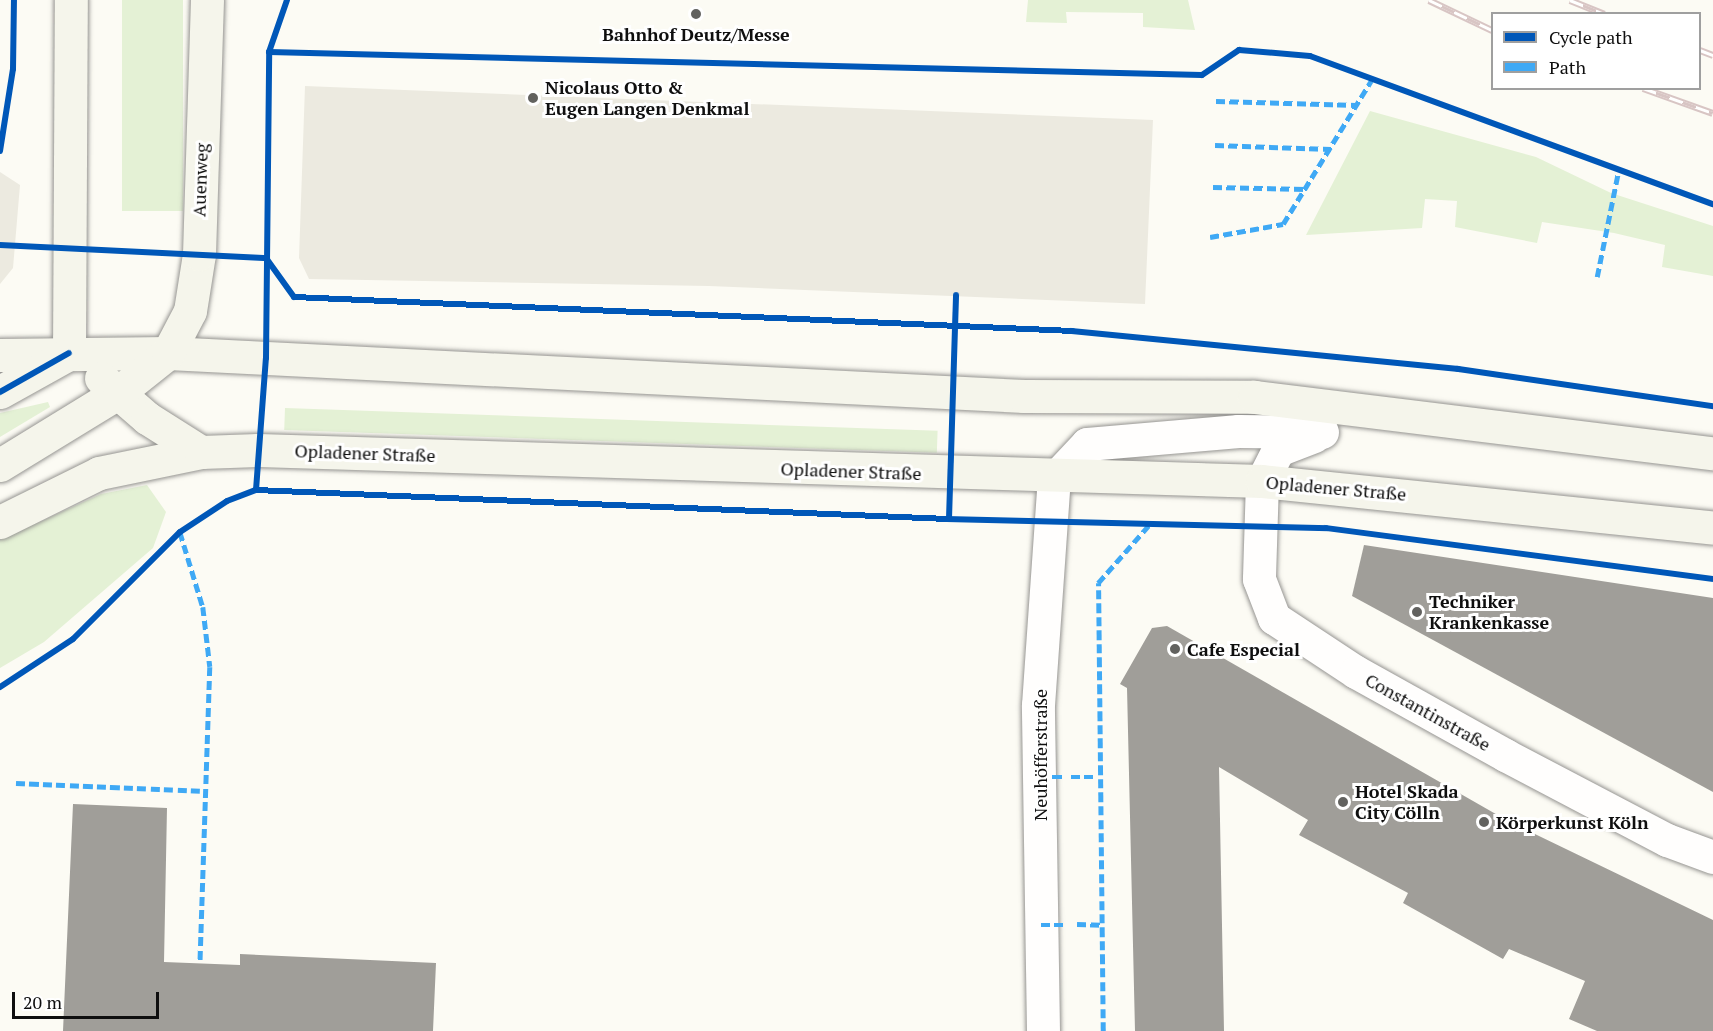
<!DOCTYPE html>
<meta charset="utf-8">
<style>
body{margin:0}
#map{position:relative;width:1713px;height:1031px;overflow:hidden;background:#fcfbf4;font-family:"PT Serif",serif}
div>[style]{position:absolute}
.green>*{inset:0;background:#e4f1d5;transform-origin:0 0}
.plaza>*{inset:0;background:#eceae0}
.building>*{inset:0;background:#a09e99}
.roads{filter:drop-shadow(0 0 2px #969592) drop-shadow(0 0 2px #969592)}
.street>*{height:33px;margin:-16.5px;padding:0 16.5px;transform-origin:16.5px;border-radius:16.5px;background:#fffefd}
.secondary>*{height:33px;margin:-16.5px;padding:0 16.5px;transform-origin:16.5px;border-radius:16.5px;background:#f5f5eb}
.rail>*{height:7px;margin-top:-3.5px;transform-origin:0;background:repeating-linear-gradient(90deg,#fff 0 14px,#d8c5c4 0 28px);box-sizing:border-box;border-block:2px solid #d8c5c4}
.quiet>*{height:4.5px;margin-top:-2.25px;transform-origin:0;background:repeating-linear-gradient(90deg,#3fa9f5 0 9px,transparent 0 13.5px)}
.cycleway>*{height:6px;margin:-3px;padding:0 3px;transform-origin:3px;border-radius:3px;background:#0057b8}
.dots>*{width:16px;height:16px;translate:-50% -50%;box-sizing:border-box;border:3px solid #fff;border-radius:50%}
span{translate:-50% -50%;white-space:nowrap;text-align:center;line-height:1.15;-webkit-text-stroke:6px #fff;paint-order:stroke}
.poi-label{font-size:18px;color:#0f0f0f;font-weight:700}
.left{translate:0 -50%;text-align:left}
.street-label{font-size:18px;color:#0f0f0f}
.legend{position:absolute;left:1491px;top:12px;width:210px;height:78px;box-sizing:border-box;background:#fff;border:2px solid #9f9f9f;margin:0;padding:8px 10px;list-style:none;font-size:18px;color:#0f0f0f}
.legend li{display:flex;align-items:center;gap:12px;height:30px}
.legend b{width:30px;border:2px solid #9f9f9f}
.scale{position:absolute;left:12px;top:992px;width:147px;height:27px;box-sizing:border-box;border:3px solid #0f0f0f;border-top:0;padding-left:8px;font-size:18px;line-height:21px;white-space:nowrap;color:#0f0f0f;-webkit-text-stroke:4px #fff;paint-order:stroke}
</style>
<div id="map">
<div class="green">
<i style="left:122px;top:0;width:61px;height:211px"></i>
<i style="clip-path:polygon(1028px 0,1188px 0,1195px 30px,1143px 27px,1143px 13px,1066px 12px,1067px 23px,1026px 22px)"></i>
<i style="clip-path:polygon(1370px 111px,1536px 157px,1611px 193px,1713px 226px,1713px 276px,1662px 267px,1665px 245px,1614px 233px,1542px 222px,1537px 243px,1455px 227px,1457px 201px,1425px 199px,1422px 228px,1306px 235px)"></i>
<i style="clip-path:polygon(48px 402px,50px 407px,0 437px,0 413px)"></i>
<i style="left:285px;top:408px;width:653px;height:22px;rotate:2deg"></i>
<i style="clip-path:polygon(147px 485px,166px 512px,153px 548px,44px 642px,0 668px,0 540px,101px 494px)"></i>
</div>
<div class="plaza">
<i style="clip-path:polygon(305px 86px,1153px 120px,1145px 304px,709px 286px,309px 279px,299px 258px)"></i>
<i style="clip-path:polygon(0 172px,20px 185px,13px 268px,0 284px)"></i>
</div>
<div class="building">
<i style="clip-path:polygon(1364px 545px,1713px 598px,1713px 792px,1352px 596px)"></i>
<i style="clip-path:polygon(1167px 626px,1508px 821px,1713px 920px,1713px 1031px,1597px 1031px,1569px 1019px,1585px 981px,1509px 949px,1503px 959px,1403px 903px,1408px 893px,1299px 835px,1308px 820px,1219px 767px,1224px 1031px,1135px 1031px,1127px 688px,1120px 684px,1152px 628px)"></i>
<i style="clip-path:polygon(73px 804px,167px 808px,164px 962px,240px 965px,240px 954px,436px 963px,433px 1031px,63px 1031px)"></i>
</div>
<div class="roads">
<div class="street">
<i style="left:1314px;top:436px;width:39px;rotate:159deg"></i>
<i style="left:1278px;top:450px;width:35px;rotate:117deg"></i>
<i style="left:1262px;top:481px;width:98px;rotate:91.8deg"></i>
<i style="left:1259px;top:579px;width:42px;rotate:69deg"></i>
<i style="left:1274px;top:618px;width:98px;rotate:33.4deg"></i>
<i style="left:1356px;top:672px;width:171px;rotate:29.1deg"></i>
<i style="left:1505px;top:755px;width:183px;rotate:27.7deg"></i>
<i style="left:1667px;top:840px;width:49px;rotate:20.3deg"></i>
<i style="left:1043px;top:1031px;width:326px;rotate:-90.9deg"></i>
<i style="left:1038px;top:705px;width:227px;rotate:-86deg"></i>
<i style="left:1054px;top:479px;width:48px;rotate:-46.7deg"></i>
<i style="left:1087px;top:444px;width:152px;rotate:-4.9deg"></i>
<i style="left:1238px;top:431px;width:84px;rotate:0.7deg"></i>
</div>
<div class="secondary">
<i style="left:69px;top:353px;width:353px;rotate:-89.7deg"></i>
<i style="left:0;top:355px;width:168px;rotate:-0.7deg"></i>
<i style="left:168px;top:353px;width:857px;rotate:2.88deg"></i>
<i style="left:1024px;top:396px;width:230px;rotate:0.2deg"></i>
<i style="left:1254px;top:397px;width:462px;rotate:7deg"></i>
<i style="left:101px;top:378px;width:61px;rotate:41deg"></i>
<i style="left:147px;top:418px;width:64px;rotate:32.2deg"></i>
<i style="left:0;top:392px;width:74px;rotate:-29deg"></i>
<i style="left:0;top:465px;width:140px;rotate:-31.5deg"></i>
<i style="left:119px;top:392px;width:63px;rotate:-38.5deg"></i>
<i style="left:168px;top:353px;width:47px;rotate:-62.4deg"></i>
<i style="left:190px;top:311px;width:58px;rotate:-81deg"></i>
<i style="left:199px;top:254px;width:254px;rotate:-88.2deg"></i>
<i style="left:0;top:522px;width:110px;rotate:-26.3deg"></i>
<i style="left:99px;top:473px;width:104px;rotate:-11.6deg"></i>
<i style="left:201px;top:452px;width:57px;rotate:-2deg"></i>
<i style="left:258px;top:450px;width:1004px;rotate:1.77deg"></i>
<i style="left:1262px;top:481px;width:453px;rotate:5.9deg"></i>
</div>
</div>
<div class="rail">
<i style="left:1429px;top:0;width:70px;rotate:25.5deg"></i>
<i style="left:1570px;top:0;width:37px;rotate:22deg"></i>
<i style="left:1700px;top:50px;width:14px;rotate:21deg"></i>
<i style="left:1643px;top:88px;width:74px;rotate:19.7deg"></i>
</div>
<div class="quiet">
<i style="left:1216px;top:101px;width:141px;rotate:1.6deg"></i>
<i style="left:1215px;top:145px;width:116px;rotate:2deg"></i>
<i style="left:1213px;top:187px;width:93px;rotate:1.2deg"></i>
<i style="left:1210px;top:237px;width:74px;rotate:-10.1deg"></i>
<i style="left:1283px;top:224px;width:168px;rotate:-58.4deg"></i>
<i style="left:1597px;top:277px;width:106px;rotate:-78.6deg"></i>
<i style="left:180px;top:532px;width:78px;rotate:73deg"></i>
<i style="left:203px;top:607px;width:60px;rotate:83.3deg"></i>
<i style="left:210px;top:667px;width:295px;rotate:91.9deg"></i>
<i style="left:1039px;top:777px;width:23px"></i>
<i style="left:1071px;top:777px;width:27px"></i>
<i style="left:16px;top:783px;width:190px;rotate:2.4deg"></i>
<i style="left:1077px;top:924px;width:24px;rotate:2deg"></i>
<i style="left:1041px;top:925px;width:23px"></i>
<i style="left:1103px;top:1031px;width:448px;rotate:-90.6deg"></i>
<i style="left:1098px;top:583px;width:77px;rotate:-48.7deg"></i>
</div>
<div class="cycleway">
<i style="left:269px;top:52px;width:933px;rotate:1.41deg"></i>
<i style="left:1202px;top:75px;width:45px;rotate:-34deg"></i>
<i style="left:1239px;top:50px;width:71px;rotate:4.8deg"></i>
<i style="left:1310px;top:56px;width:429px;rotate:20.2deg"></i>
<i style="left:0;top:151px;width:83px;rotate:-81deg"></i>
<i style="left:13px;top:69px;width:69px;rotate:-89.2deg"></i>
<i style="left:0;top:245px;width:266px;rotate:2.8deg"></i>
<i style="left:266px;top:258px;width:48px;rotate:54.3deg"></i>
<i style="left:294px;top:297px;width:779px;rotate:2.5deg"></i>
<i style="left:1072px;top:331px;width:388px;rotate:5.6deg"></i>
<i style="left:1458px;top:369px;width:258px;rotate:8.3deg"></i>
<i style="left:0;top:392px;width:79px;rotate:-29.5deg"></i>
<i style="left:256px;top:490px;width:132px;rotate:-85.7deg"></i>
<i style="left:266px;top:358px;width:306px;rotate:-89.4deg"></i>
<i style="left:269px;top:52px;width:55px;rotate:-70.9deg"></i>
<i style="left:949px;top:519px;width:224px;rotate:-88.2deg"></i>
<i style="left:0;top:687px;width:87px;rotate:-33.3deg"></i>
<i style="left:73px;top:639px;width:151px;rotate:-45deg"></i>
<i style="left:180px;top:532px;width:56px;rotate:-33.4deg"></i>
<i style="left:227px;top:501px;width:31px;rotate:-21deg"></i>
<i style="left:256px;top:490px;width:694px;rotate:2.4deg"></i>
<i style="left:949px;top:519px;width:377px;rotate:1.4deg"></i>
<i style="left:1326px;top:528px;width:390px;rotate:7.5deg"></i>
</div>
<div class="dots">
<i style="left:696px;top:14px;background:#62625f"></i>
<i style="left:533px;top:98px;background:#62625f"></i>
<i style="left:1417px;top:612px;background:#62625f"></i>
<i style="left:1175px;top:649px;background:#62625f"></i>
<i style="left:1343px;top:802px;background:#62625f"></i>
<i style="left:1484px;top:822px;background:#62625f"></i>
</div>
<div class="poi-label">
<span style="left:696px;top:34px">Bahnhof Deutz/Messe</span>
<span class="left" style="left:545px;top:98px">Nicolaus Otto &amp;<br>Eugen Langen Denkmal</span>
<span class="left" style="left:1429px;top:612px">Techniker<br>Krankenkasse</span>
<span class="left" style="left:1187px;top:649px">Cafe Especial</span>
<span class="left" style="left:1355px;top:802px">Hotel Skada<br>City Cölln</span>
<span class="left" style="left:1496px;top:822px">Körperkunst Köln</span>
</div>
<div class="street-label">
<span style="left:200px;top:180px;rotate:-88deg">Auenweg</span>
<span style="left:365px;top:453px;rotate:2deg">Opladener Straße</span>
<span style="left:851px;top:471px;rotate:2deg">Opladener Straße</span>
<span style="left:1336px;top:488px;rotate:5deg">Opladener Straße</span>
<span style="left:1428px;top:712px;rotate:29deg">Constantinstraße</span>
<span style="left:1040px;top:755px;rotate:-90deg">Neuhöfferstraße</span>
</div>
<ul class="legend">
<li><b style="height:8px;background:#0057b8"></b>Cycle path</li>
<li><b style="height:8px;background:#3fa9f5"></b>Path</li>
</ul>
<div class="scale">20 m</div>
</div>
